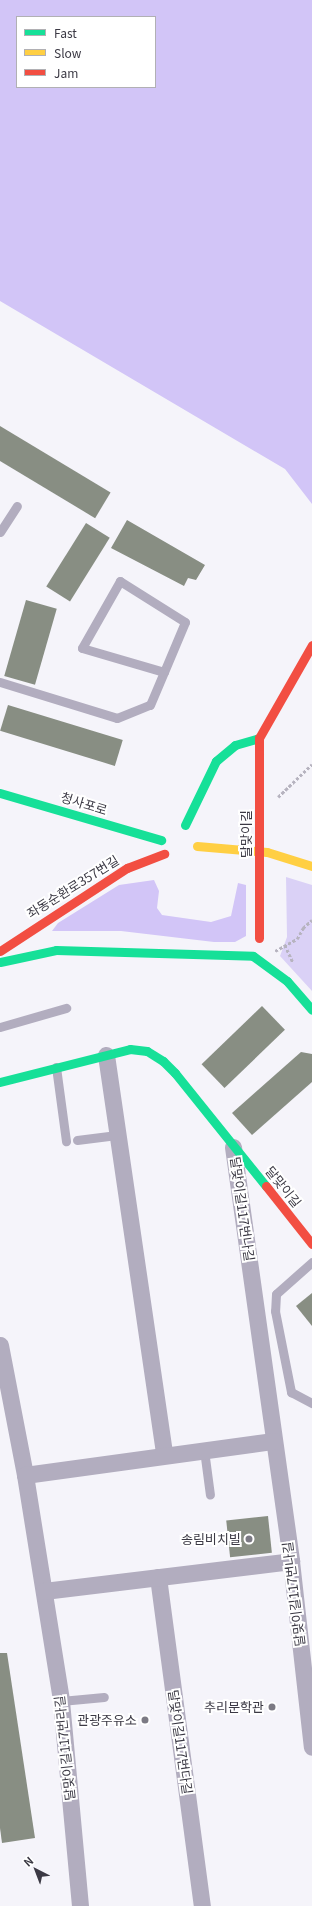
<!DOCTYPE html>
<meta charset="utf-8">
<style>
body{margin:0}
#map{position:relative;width:312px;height:1906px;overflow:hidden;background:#f5f4fa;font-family:Georgia,"Noto Sans KR",serif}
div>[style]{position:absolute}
.green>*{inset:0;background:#dad1f6}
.forest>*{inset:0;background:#d2c5f7}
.building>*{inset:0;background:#888e83;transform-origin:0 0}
.path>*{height:2.5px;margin-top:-1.25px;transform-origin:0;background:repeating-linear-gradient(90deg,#b6b3bf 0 3px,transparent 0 5px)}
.lane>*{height:9px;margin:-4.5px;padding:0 4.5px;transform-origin:4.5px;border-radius:4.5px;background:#b2adbf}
.street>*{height:17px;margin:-8.5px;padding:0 8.5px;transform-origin:8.5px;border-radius:8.5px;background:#b2adbf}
.fast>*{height:9px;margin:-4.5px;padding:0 4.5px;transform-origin:4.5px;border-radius:4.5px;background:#16e098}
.slow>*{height:9px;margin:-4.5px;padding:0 4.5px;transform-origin:4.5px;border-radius:4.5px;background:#ffcf43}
.jam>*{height:9px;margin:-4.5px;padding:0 4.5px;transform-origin:4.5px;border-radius:4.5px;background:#f24e42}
.jam-bridge>*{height:9px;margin:-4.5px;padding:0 4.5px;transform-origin:4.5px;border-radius:4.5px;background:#f24e42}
.dots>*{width:11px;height:11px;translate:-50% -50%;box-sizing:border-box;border:2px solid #fff;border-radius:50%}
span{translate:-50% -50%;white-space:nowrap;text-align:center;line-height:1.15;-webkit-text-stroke:4px #fff;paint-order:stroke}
.street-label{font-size:13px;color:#3b3944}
.poi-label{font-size:13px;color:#3b3944}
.right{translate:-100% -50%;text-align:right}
.legend{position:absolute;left:16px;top:16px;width:140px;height:72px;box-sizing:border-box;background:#fff;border:1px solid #b1b0b4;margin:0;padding:5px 7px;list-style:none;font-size:12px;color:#3b3944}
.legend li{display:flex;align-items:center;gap:8px;height:20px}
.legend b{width:20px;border:1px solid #b1b0b4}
.north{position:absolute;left:16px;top:1850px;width:40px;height:40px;-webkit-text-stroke:3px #fff;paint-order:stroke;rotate:318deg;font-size:11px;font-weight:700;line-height:16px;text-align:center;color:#3b3944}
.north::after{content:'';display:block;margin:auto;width:14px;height:18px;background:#3b3944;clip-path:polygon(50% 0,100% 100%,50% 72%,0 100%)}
</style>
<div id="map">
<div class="green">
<i style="clip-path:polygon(286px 877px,312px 885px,312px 991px,280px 956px,287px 937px)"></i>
</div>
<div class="forest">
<i style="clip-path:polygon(evenodd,0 0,312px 0,312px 504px,285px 469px,0 301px,0 0,17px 17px,155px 17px,155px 87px,17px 87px,17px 17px)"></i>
<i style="clip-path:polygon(154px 880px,159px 891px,157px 908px,162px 915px,211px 922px,231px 916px,238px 883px,246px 885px,246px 936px,235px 942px,214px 942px,121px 931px,52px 931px,58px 923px,119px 885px)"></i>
</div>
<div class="building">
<i style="left:0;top:426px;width:129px;height:30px;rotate:31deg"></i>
<i style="clip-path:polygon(127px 520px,205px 565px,196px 580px,188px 578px,184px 586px,111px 548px)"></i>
<i style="left:86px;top:523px;width:28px;height:75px;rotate:32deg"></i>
<i style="left:26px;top:600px;width:32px;height:79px;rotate:16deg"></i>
<i style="left:8px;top:705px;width:120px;height:27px;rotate:17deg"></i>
<i style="left:262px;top:1006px;width:33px;height:84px;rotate:46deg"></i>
<i style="clip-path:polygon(301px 1052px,312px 1054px,312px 1082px,252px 1135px,232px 1113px)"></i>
<i style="clip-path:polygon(312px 1293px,312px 1326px,296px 1306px)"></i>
<i style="left:268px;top:1516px;width:37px;height:42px;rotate:84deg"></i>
<i style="clip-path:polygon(0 1653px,7px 1653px,35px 1838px,2px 1843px,0 1828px)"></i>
</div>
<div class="path">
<i style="left:278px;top:797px;width:47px;rotate:-44.1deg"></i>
<i style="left:285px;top:945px;width:19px;rotate:65deg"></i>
<i style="left:275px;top:951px;width:25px;rotate:-29deg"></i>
<i style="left:297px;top:939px;width:13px;rotate:-61deg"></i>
<i style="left:303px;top:928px;width:12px;rotate:-42deg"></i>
</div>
<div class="lane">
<i style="left:0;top:532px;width:31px;rotate:-57deg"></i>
<i style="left:0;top:682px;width:122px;rotate:17.1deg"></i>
<i style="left:117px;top:718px;width:35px;rotate:-22deg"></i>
<i style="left:150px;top:705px;width:36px;rotate:-67deg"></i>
<i style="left:164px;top:672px;width:54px;rotate:-67.2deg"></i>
<i style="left:185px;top:622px;width:77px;rotate:-147.8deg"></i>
<i style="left:120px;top:581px;width:77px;rotate:119.6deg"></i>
<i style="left:82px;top:648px;width:85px;rotate:16.3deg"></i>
<i style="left:0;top:1027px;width:69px;rotate:-16.1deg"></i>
<i style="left:56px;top:1067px;width:75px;rotate:82.3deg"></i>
<i style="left:77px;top:1140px;width:40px;rotate:-7.1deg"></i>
<i style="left:312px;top:1262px;width:48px;rotate:138.4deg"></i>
<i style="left:276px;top:1294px;width:17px;rotate:93deg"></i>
<i style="left:275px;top:1311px;width:83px;rotate:78.8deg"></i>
<i style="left:291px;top:1392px;width:24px;rotate:28deg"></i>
<i style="left:204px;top:1450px;width:45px;rotate:82.4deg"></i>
<i style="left:61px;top:1701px;width:43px;rotate:-5.3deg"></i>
</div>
<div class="street">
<i style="left:106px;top:1055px;width:403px;rotate:81.7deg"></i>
<i style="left:233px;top:1147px;width:418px;rotate:82deg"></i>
<i style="left:291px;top:1561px;width:187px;rotate:83.6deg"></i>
<i style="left:0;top:1345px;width:132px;rotate:79.1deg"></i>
<i style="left:25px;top:1475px;width:229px;rotate:80.9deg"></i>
<i style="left:61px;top:1701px;width:206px;rotate:84.7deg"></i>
<i style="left:25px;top:1475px;width:251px;rotate:-7.8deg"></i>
<i style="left:158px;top:1577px;width:332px;rotate:82.4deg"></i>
<i style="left:44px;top:1591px;width:249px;rotate:-6.9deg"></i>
</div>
<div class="fast">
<i style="left:0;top:793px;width:168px;rotate:16.3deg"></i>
<i style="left:185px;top:825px;width:71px;rotate:-64.2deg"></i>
<i style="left:216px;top:761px;width:25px;rotate:-40deg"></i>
<i style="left:235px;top:745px;width:25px;rotate:-16deg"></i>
<i style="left:253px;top:956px;width:42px;rotate:36.3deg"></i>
<i style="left:287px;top:981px;width:38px;rotate:49deg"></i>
<i style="left:0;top:962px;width:57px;rotate:-12.1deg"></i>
<i style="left:56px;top:950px;width:197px;rotate:1.7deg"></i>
<i style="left:0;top:1082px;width:134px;rotate:-14.2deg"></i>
<i style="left:130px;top:1049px;width:17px;rotate:7deg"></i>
<i style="left:147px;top:1051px;width:19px;rotate:32deg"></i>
<i style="left:163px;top:1061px;width:17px;rotate:45deg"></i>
<i style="left:175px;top:1073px;width:145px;rotate:51.2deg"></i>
</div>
<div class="slow">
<i style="left:197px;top:846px;width:70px;rotate:4.9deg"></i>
<i style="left:267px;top:852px;width:47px;rotate:17.3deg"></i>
</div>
<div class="jam">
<i style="left:259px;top:754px;width:16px;rotate:-90deg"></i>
<i style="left:259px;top:738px;width:107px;rotate:-60.3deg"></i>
<i style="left:0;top:951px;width:152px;rotate:-33.2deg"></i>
<i style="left:127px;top:868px;width:40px;rotate:-21deg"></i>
<i style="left:266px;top:1186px;width:74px;rotate:51.6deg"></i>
</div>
<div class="jam-bridge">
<i style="left:259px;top:754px;width:184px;rotate:90deg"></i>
</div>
<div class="dots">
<i style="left:249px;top:1539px;background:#7c7a84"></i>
<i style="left:272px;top:1707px;background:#7c7a84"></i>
<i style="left:145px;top:1720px;background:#7c7a84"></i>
</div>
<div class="street-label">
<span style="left:84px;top:804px;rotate:17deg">청사포로</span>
<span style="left:246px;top:834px;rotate:-90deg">달맞이길</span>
<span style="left:73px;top:887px;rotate:-32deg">좌동순환로357번길</span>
<span style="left:283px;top:1187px;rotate:51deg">달맞이길</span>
<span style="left:242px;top:1209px;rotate:82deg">달맞이길117번나길</span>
<span style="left:294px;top:1594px;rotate:-97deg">달맞이길117번나길</span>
<span style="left:180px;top:1742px;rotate:82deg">달맞이길117번다길</span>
<span style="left:65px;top:1748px;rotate:-96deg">달맞이길117번라길</span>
</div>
<div class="poi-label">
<span class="right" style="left:241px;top:1539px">송림비치빌</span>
<span class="right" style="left:264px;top:1707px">추리문학관</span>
<span class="right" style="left:137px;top:1720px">관광주유소</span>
</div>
<ul class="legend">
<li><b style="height:5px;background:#16e098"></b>Fast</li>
<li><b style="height:5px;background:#ffcf43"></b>Slow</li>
<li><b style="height:5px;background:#f24e42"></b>Jam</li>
</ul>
<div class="north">N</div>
</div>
